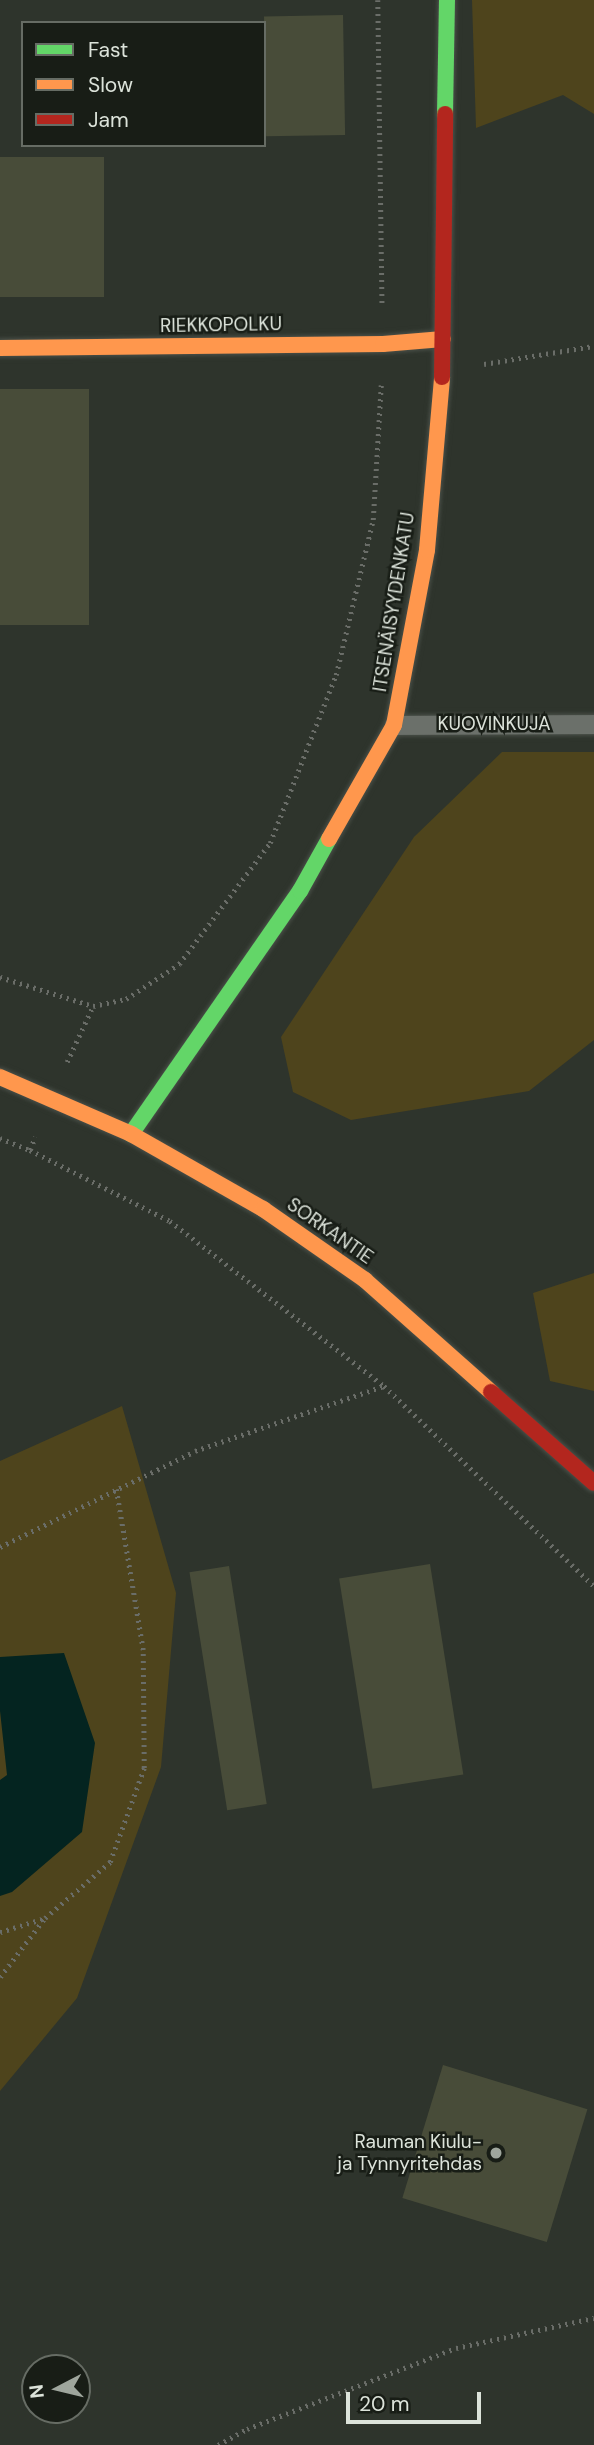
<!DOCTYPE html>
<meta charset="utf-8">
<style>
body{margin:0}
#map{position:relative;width:594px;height:2445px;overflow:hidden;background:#2e342c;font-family:"DM Sans",sans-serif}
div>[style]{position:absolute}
.green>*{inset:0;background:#4e441c}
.water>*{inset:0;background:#042420}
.building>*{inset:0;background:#484c39;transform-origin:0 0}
.path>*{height:4.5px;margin-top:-2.25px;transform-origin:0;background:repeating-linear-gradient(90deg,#6a6d68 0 2px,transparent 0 7px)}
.roads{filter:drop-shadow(0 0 2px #4a5049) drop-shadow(0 0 2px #4a5049)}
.lane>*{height:19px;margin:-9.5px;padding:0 9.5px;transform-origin:9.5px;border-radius:9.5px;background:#6b706a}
.fast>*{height:16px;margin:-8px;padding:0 8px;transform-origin:8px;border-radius:8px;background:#63d668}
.slow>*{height:16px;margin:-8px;padding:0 8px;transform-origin:8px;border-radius:8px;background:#ff974d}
.jam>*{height:16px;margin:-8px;padding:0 8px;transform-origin:8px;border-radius:8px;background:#b3261e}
.dots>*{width:19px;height:19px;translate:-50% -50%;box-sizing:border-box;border:4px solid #181d16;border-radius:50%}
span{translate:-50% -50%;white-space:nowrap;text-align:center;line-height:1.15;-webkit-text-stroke:5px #181d16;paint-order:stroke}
.street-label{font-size:19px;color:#dce3da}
.poi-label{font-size:19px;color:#dce3da}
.right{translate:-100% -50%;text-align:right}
.legend{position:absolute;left:21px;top:21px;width:245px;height:126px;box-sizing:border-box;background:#181d16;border:2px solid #666c64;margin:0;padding:9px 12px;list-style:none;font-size:21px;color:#dce3da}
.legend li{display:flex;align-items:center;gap:14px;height:35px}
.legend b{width:35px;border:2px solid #666c64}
.north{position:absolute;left:21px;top:2354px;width:70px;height:70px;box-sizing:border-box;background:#181d16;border:2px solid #666c64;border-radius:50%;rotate:263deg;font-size:19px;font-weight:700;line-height:28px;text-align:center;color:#dce3da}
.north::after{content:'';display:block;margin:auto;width:24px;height:32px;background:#9fa69d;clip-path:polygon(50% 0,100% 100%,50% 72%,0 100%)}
.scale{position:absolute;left:346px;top:2392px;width:135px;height:32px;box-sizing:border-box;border:4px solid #dce3da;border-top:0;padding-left:9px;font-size:21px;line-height:24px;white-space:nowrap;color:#dce3da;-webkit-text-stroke:5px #181d16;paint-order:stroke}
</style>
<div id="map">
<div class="green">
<i style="clip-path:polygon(472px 0,594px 0,594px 114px,563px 95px,476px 128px)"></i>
<i style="clip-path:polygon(502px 752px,594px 752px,594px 1040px,529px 1091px,351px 1120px,293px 1092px,281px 1037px,414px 837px)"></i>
<i style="clip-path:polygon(594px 1273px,594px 1391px,550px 1381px,533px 1293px)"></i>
<i style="clip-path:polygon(122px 1406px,176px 1593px,161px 1767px,77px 1998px,0 2091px,0 1461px)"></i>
</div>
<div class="water">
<i style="clip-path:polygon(64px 1653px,95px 1743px,82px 1832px,12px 1892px,0 1896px,0 1780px,7px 1775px,0 1711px,0 1657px)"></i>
</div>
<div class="building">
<i style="left:343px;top:15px;width:120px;height:79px;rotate:89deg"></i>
<i style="left:0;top:157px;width:104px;height:140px"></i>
<i style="left:89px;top:389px;width:236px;height:89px;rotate:90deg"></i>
<i style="left:430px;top:1564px;width:213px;height:92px;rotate:81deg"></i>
<i style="left:229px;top:1566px;width:241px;height:40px;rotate:81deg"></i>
<i style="left:443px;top:2065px;width:151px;height:139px;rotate:17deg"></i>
</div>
<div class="path">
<i style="left:378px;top:0;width:303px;rotate:89.2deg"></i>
<i style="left:484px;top:364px;width:111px;rotate:-9.3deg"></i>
<i style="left:0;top:977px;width:97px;rotate:17.3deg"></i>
<i style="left:67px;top:1062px;width:62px;rotate:-65.1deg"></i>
<i style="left:93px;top:1006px;width:34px;rotate:-12deg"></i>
<i style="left:126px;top:999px;width:64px;rotate:-33.4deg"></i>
<i style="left:179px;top:964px;width:151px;rotate:-53.1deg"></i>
<i style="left:270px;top:843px;width:180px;rotate:-68.6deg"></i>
<i style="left:336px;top:675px;width:159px;rotate:-76.6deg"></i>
<i style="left:373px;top:520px;width:135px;rotate:-86.6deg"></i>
<i style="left:0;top:1138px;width:32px;rotate:22deg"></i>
<i style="left:30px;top:1150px;width:157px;rotate:26.9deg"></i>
<i style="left:170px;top:1221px;width:270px;rotate:37.6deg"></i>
<i style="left:384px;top:1386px;width:290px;rotate:43.6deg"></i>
<i style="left:30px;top:1150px;width:14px;rotate:-69deg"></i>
<i style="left:0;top:1547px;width:217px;rotate:-26.2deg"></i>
<i style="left:195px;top:1451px;width:200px;rotate:-19deg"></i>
<i style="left:0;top:1932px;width:47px;rotate:-17.3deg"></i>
<i style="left:45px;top:1918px;width:86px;rotate:-40.7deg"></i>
<i style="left:110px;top:1862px;width:100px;rotate:-70.1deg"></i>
<i style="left:144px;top:1768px;width:118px;rotate:-90.5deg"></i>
<i style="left:143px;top:1650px;width:163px;rotate:-99.5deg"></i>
<i style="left:0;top:1977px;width:73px;rotate:-52.8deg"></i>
<i style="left:218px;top:2445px;width:33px;rotate:-29deg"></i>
<i style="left:247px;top:2429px;width:224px;rotate:-21.2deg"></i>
<i style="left:456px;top:2348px;width:141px;rotate:-12.3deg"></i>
</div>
<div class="roads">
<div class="lane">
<i style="left:394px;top:725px;width:200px;rotate:-0.3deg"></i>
</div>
<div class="fast">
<i style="left:445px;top:114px;width:114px;rotate:-89deg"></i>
<i style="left:131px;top:1134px;width:296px;rotate:-55.2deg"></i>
<i style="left:300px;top:891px;width:60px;rotate:-60.9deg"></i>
</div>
<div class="slow">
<i style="left:0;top:348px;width:383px;rotate:-0.6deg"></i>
<i style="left:383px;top:344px;width:60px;rotate:-4.8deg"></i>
<i style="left:329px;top:839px;width:131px;rotate:-60.3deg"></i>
<i style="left:394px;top:725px;width:178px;rotate:-79.3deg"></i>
<i style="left:427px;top:550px;width:174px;rotate:-85deg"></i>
<i style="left:0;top:1077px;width:143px;rotate:23.5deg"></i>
<i style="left:131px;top:1134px;width:152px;rotate:29.6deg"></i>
<i style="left:263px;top:1209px;width:124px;rotate:34.8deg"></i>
<i style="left:365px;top:1280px;width:169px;rotate:41.6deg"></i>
</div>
<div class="jam">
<i style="left:442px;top:377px;width:263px;rotate:-89.3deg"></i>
<i style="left:491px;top:1392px;width:137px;rotate:41.5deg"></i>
</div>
</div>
<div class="dots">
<i style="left:496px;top:2153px;background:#9fa69d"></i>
</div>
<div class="street-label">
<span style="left:221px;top:325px;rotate:-1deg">RIEKKOPOLKU</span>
<span style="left:394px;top:602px;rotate:-81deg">ITSENÄISYYDENKATU</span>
<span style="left:494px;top:724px">KUOVINKUJA</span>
<span style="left:330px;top:1231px;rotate:35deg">SORKANTIE</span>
</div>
<div class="poi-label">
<span class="right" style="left:482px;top:2153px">Rauman Kiulu-<br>ja Tynnyritehdas</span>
</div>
<ul class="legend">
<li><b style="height:9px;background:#63d668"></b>Fast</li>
<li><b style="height:9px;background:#ff974d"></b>Slow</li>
<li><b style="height:9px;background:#b3261e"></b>Jam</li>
</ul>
<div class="north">N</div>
<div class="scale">20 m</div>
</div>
